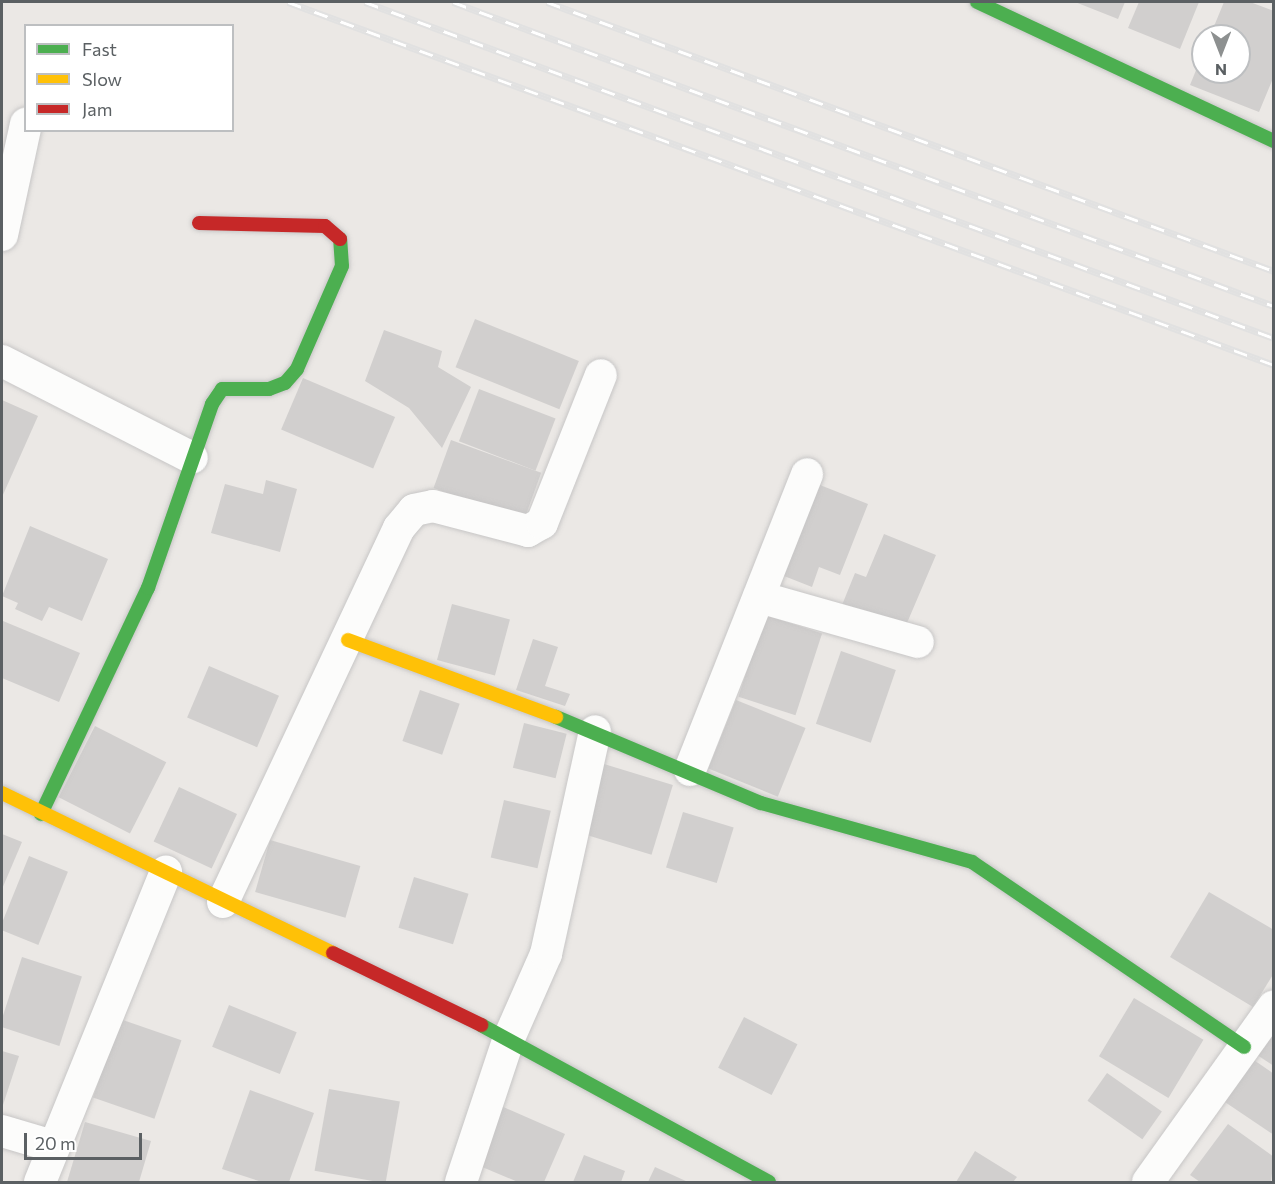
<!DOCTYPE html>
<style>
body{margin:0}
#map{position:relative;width:1275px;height:1184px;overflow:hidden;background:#ebe8e5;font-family:Commissioner,sans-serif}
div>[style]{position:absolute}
.building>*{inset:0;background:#d1cfce;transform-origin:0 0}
.roads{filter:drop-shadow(0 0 2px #c7c6c6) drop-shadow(0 0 2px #c7c6c6)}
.street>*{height:32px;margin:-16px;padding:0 16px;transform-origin:16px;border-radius:16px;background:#fcfcfb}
.fast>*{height:14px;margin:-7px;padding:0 7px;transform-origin:7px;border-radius:7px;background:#4caf50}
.slow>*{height:14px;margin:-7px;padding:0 7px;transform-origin:7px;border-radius:7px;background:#ffc107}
.jam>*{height:14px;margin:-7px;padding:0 7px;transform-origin:7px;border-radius:7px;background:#c62828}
.rail>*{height:7px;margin-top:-3.5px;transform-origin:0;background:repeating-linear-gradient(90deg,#fff 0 14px,#e1e1e1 0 28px);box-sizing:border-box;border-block:2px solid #e1e1e1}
span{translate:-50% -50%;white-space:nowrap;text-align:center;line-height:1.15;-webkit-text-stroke:5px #fff;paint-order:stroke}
.frame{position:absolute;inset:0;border:3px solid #5b6063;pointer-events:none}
.legend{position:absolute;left:24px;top:24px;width:210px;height:108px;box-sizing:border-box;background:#fff;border:2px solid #bdbfc1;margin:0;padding:8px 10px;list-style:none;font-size:18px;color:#5b6063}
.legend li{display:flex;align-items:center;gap:12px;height:30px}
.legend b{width:30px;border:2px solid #bdbfc1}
.north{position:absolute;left:1191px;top:24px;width:60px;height:60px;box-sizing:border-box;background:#fff;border:2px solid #bdbfc1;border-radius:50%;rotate:180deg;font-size:16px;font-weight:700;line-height:24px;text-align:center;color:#5b6063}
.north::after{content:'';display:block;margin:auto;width:21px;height:27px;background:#8d9090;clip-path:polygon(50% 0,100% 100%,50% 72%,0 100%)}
.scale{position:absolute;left:24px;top:1133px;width:118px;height:27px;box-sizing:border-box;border:3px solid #5b6063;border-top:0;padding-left:8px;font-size:18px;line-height:21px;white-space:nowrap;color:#5b6063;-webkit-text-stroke:4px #fff;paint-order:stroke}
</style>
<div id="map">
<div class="building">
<i style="clip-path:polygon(1075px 2px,1125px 2px,1118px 19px)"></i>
<i style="clip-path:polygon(1139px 2px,1199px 2px,1180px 49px,1128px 28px)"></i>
<i style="clip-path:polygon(1224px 2px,1250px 2px,1274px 11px,1274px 76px,1259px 112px,1190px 85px,1203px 53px,1203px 72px,1239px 72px,1239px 36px,1210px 36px)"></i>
<i style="left:475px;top:319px;width:112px;height:52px;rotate:22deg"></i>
<i style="clip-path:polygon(384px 330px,442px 351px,438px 367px,471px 387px,442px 448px,409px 408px,365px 381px)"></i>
<i style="left:303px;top:378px;width:100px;height:56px;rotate:23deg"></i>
<i style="left:479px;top:389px;width:82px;height:56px;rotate:21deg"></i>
<i style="clip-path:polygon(2px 400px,38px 416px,2px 497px)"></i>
<i style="left:451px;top:440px;width:96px;height:51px;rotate:20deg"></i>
<i style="clip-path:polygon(266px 480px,297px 489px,280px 552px,211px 533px,225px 484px,263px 494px)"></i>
<i style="clip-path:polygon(815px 483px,868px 504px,840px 575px,819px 567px,812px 587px,779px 574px)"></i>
<i style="clip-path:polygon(30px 526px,108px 559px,82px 621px,49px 607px,42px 621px,15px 609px,18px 603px,2px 596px)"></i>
<i style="clip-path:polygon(884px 534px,936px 555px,904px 630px,842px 605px,855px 573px,866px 577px)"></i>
<i style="left:452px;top:604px;width:60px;height:58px;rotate:15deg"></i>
<i style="left:765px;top:615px;width:60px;height:86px;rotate:18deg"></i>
<i style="clip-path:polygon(3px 621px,80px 653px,59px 702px,2px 678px)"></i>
<i style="clip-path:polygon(533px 639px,558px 647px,545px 686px,570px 694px,565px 706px,516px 690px)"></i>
<i style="left:841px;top:651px;width:58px;height:77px;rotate:19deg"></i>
<i style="left:209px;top:666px;width:76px;height:56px;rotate:23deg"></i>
<i style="left:420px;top:690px;width:42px;height:54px;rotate:19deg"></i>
<i style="left:736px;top:700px;width:75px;height:74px;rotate:22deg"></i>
<i style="left:524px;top:723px;width:44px;height:46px;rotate:14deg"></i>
<i style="left:95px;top:726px;width:80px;height:80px;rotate:27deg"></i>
<i style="left:604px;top:764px;width:72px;height:73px;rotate:17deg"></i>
<i style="left:179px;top:787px;width:64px;height:60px;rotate:25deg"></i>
<i style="left:504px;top:800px;width:48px;height:59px;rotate:13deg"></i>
<i style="left:683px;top:812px;width:53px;height:58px;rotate:17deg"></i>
<i style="clip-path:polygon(2px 834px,22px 842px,2px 889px)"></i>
<i style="left:270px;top:840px;width:94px;height:54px;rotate:16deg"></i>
<i style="left:29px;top:856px;width:42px;height:79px;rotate:22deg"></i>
<i style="left:414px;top:877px;width:57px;height:53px;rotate:17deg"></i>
<i style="clip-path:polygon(1209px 892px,1274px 930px,1274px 973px,1253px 1007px,1170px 957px)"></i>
<i style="left:22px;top:957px;width:63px;height:73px;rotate:18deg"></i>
<i style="left:1134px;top:998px;width:81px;height:68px;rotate:31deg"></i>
<i style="left:229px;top:1005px;width:73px;height:45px;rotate:22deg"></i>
<i style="left:744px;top:1017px;width:60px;height:57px;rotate:27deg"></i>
<i style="left:120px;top:1019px;width:65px;height:83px;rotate:19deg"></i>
<i style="clip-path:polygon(1274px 1024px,1274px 1066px,1254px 1053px)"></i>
<i style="clip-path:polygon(2px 1051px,19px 1056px,2px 1108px)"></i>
<i style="clip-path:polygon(1245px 1054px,1274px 1074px,1274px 1135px,1216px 1096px)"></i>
<i style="left:1107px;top:1073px;width:67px;height:34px;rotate:35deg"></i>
<i style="left:329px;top:1089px;width:72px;height:83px;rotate:10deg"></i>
<i style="clip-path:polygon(250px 1090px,314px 1113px,289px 1182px,262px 1182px,222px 1169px)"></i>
<i style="clip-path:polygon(501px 1106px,565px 1134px,544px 1182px,518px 1182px,475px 1164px)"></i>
<i style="clip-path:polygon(85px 1122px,151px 1141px,139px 1182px,67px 1182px)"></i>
<i style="clip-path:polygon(1228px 1124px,1274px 1157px,1271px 1182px,1200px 1182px,1190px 1175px)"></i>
<i style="clip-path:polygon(975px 1151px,1017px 1177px,1013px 1182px,956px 1182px)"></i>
<i style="clip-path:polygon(584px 1155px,625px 1171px,621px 1182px,573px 1182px)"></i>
<i style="clip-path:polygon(655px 1167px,688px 1182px,648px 1182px)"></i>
</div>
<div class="roads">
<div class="street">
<i style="left:2px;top:235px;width:114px;rotate:-77.8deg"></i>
<i style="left:2px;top:361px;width:213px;rotate:27deg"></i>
<i style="left:759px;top:597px;width:165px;rotate:15.8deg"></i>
<i style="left:690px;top:770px;width:318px;rotate:-68.4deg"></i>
<i style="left:223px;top:902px;width:413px;rotate:-64.8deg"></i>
<i style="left:399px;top:528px;width:23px;rotate:-50deg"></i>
<i style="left:414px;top:510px;width:19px;rotate:-12deg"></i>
<i style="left:433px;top:506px;width:98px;rotate:14.7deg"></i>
<i style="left:528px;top:531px;width:16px;rotate:-30deg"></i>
<i style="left:542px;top:523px;width:159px;rotate:-68.3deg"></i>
<i style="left:2px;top:1131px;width:52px;rotate:16.7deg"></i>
<i style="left:40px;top:1182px;width:335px;rotate:-67.9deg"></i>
<i style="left:461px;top:1182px;width:152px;rotate:-71.6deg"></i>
<i style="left:509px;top:1038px;width:92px;rotate:-66.2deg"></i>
<i style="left:546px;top:954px;width:228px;rotate:-77.6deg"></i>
<i style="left:1148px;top:1182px;width:216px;rotate:-54.4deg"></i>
</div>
<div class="fast">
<i style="left:977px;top:2px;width:328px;rotate:25.1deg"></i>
<i style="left:556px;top:717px;width:222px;rotate:22.8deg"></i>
<i style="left:761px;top:803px;width:219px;rotate:15.6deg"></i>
<i style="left:972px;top:862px;width:329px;rotate:34.2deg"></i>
<i style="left:41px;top:814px;width:250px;rotate:-64.7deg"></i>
<i style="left:148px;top:588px;width:195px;rotate:-70.8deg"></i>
<i style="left:212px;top:404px;width:18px;rotate:-56deg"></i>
<i style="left:222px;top:389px;width:47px"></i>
<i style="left:269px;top:389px;width:17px;rotate:-21deg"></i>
<i style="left:285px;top:383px;width:18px;rotate:-49deg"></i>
<i style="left:297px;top:369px;width:112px;rotate:-66.4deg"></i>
<i style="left:342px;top:266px;width:27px;rotate:-94deg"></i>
<i style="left:481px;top:1025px;width:328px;rotate:28.6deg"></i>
</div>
<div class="slow">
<i style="left:348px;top:640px;width:222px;rotate:20.3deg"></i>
<i style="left:2px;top:793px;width:368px;rotate:25.8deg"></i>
</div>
<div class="jam">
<i style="left:199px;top:223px;width:126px;rotate:1.4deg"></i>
<i style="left:325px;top:226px;width:20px;rotate:41deg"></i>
<i style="left:333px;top:953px;width:165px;rotate:25.9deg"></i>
</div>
</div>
<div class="rail">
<i style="left:288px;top:2px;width:1051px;rotate:20.21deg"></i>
<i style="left:365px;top:2px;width:969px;rotate:20.29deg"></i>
<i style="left:453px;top:2px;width:875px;rotate:20.32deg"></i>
<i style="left:547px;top:2px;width:775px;rotate:20.31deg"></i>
</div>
<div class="frame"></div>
<ul class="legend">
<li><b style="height:8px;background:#4caf50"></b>Fast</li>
<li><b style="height:8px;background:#ffc107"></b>Slow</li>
<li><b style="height:8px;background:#c62828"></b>Jam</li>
</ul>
<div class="north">N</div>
<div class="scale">20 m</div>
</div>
